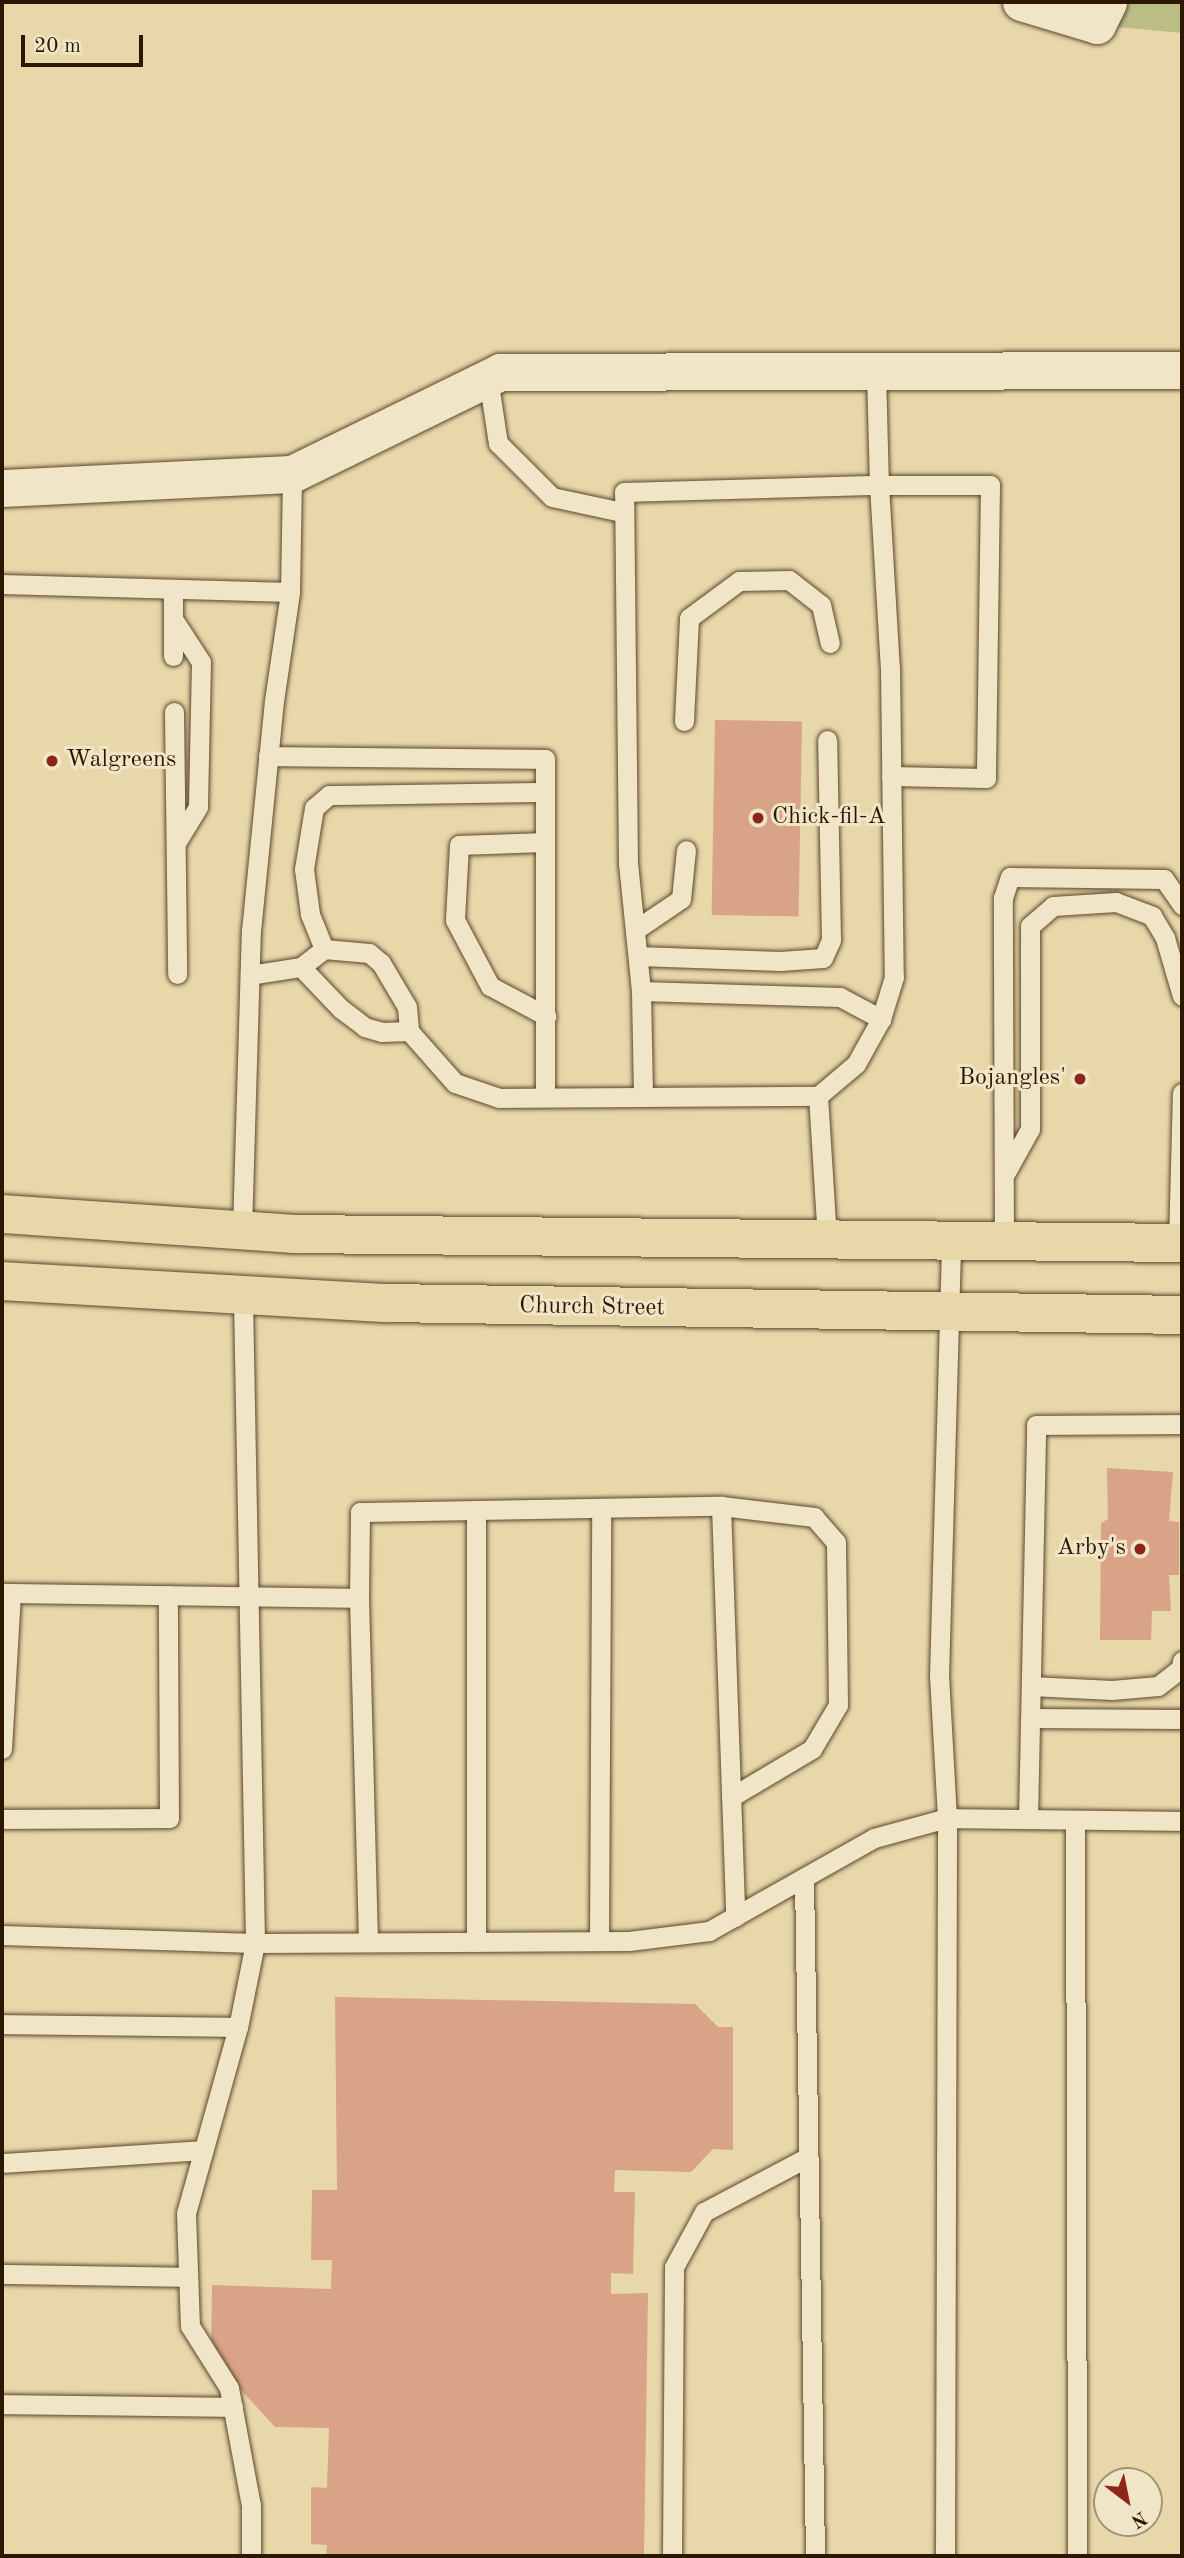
<!DOCTYPE html>
<style>
body{margin:0}
#map{position:relative;width:1184px;height:2558px;overflow:hidden;background:#e8d7a9;font-family:"Old Standard TT",serif}
div>[style]{position:absolute}
.green>*{inset:0;background:#bbbd85}
.building>*{inset:0;background:#d8a387;transform-origin:0 0}
.roads{filter:drop-shadow(0 0 2px #5b472c) drop-shadow(0 0 2px #5b472c)}
.lane>*{height:19px;margin:-9.5px;padding:0 9.5px;transform-origin:9.5px;border-radius:9.5px;background:#f0e5c7}
.street>*{height:37px;margin:-18.5px;padding:0 18.5px;transform-origin:18.5px;border-radius:18.5px;background:#f0e5c7}
.highway>*{height:38px;margin:-19px;padding:0 19px;transform-origin:19px;border-radius:19px;background:#e8d7a9}
.dots>*{width:19px;height:19px;translate:-50% -50%;box-sizing:border-box;border:4px solid #f0e5c7;border-radius:50%}
span{translate:-50% -50%;white-space:nowrap;text-align:center;line-height:1.15;-webkit-text-stroke:6px #f0e5c7;paint-order:stroke}
.poi-label{font-size:24px;color:#2c1702}
.left{translate:0 -50%;text-align:left}
.right{translate:-100% -50%;text-align:right}
.street-label{font-size:24px;color:#2c1702}
.frame{position:absolute;inset:0;border:4px solid #2c1702;pointer-events:none}
.north{position:absolute;left:1093px;top:2467px;width:70px;height:70px;box-sizing:border-box;background:#f0e5c7;border:2px solid #a29378;border-radius:50%;rotate:148deg;font-size:19px;font-weight:700;line-height:28px;text-align:center;color:#2c1702}
.north::after{content:'';display:block;margin:auto;width:24px;height:32px;background:#8f2418;clip-path:polygon(50% 0,100% 100%,50% 72%,0 100%)}
.scale{position:absolute;left:21px;top:35px;width:122px;height:32px;box-sizing:border-box;border:4px solid #2c1702;border-top:0;padding-left:9px;font-size:21px;line-height:24px;white-space:nowrap;color:#2c1702;-webkit-text-stroke:5px #f0e5c7;paint-order:stroke}
</style>
<div id="map">
<div class="green">
<i style="clip-path:polygon(1097px 2px,1182px 2px,1182px 33px,1097px 25px)"></i>
</div>
<div class="building">
<i style="left:715px;top:720px;width:87px;height:195px;rotate:1deg"></i>
<i style="clip-path:polygon(1107px 1468px,1173px 1472px,1169px 1521px,1179px 1522px,1179px 1575px,1169px 1575px,1171px 1611px,1152px 1611px,1151px 1640px,1100px 1640px,1101px 1523px,1108px 1519px)"></i>
<i style="clip-path:polygon(335px 1997px,695px 2004px,718px 2027px,733px 2027px,733px 2150px,713px 2149px,691px 2172px,615px 2170px,614px 2192px,635px 2192px,633px 2274px,611px 2273px,611px 2294px,648px 2293px,644px 2556px,326px 2556px,327px 2545px,311px 2544px,311px 2487px,327px 2488px,329px 2428px,275px 2427px,211px 2357px,212px 2285px,331px 2289px,332px 2260px,311px 2260px,312px 2190px,337px 2190px)"></i>
</div>
<div class="roads">
<div class="lane">
<i style="left:876px;top:371px;width:114px;rotate:88.5deg"></i>
<i style="left:879px;top:485px;width:111px"></i>
<i style="left:990px;top:485px;width:293px;rotate:90.8deg"></i>
<i style="left:986px;top:778px;width:95px;rotate:-178.8deg"></i>
<i style="left:488px;top:378px;width:66px;rotate:81.3deg"></i>
<i style="left:498px;top:443px;width:76px;rotate:45deg"></i>
<i style="left:552px;top:497px;width:72px;rotate:12.1deg"></i>
<i style="left:2px;top:584px;width:288px;rotate:1.6deg"></i>
<i style="left:173px;top:589px;width:67px;rotate:90deg"></i>
<i style="left:173px;top:619px;width:51px;rotate:56.9deg"></i>
<i style="left:201px;top:662px;width:145px;rotate:91.2deg"></i>
<i style="left:198px;top:807px;width:42px;rotate:121.4deg"></i>
<i style="left:174px;top:712px;width:262px;rotate:89.3deg"></i>
<i style="left:684px;top:721px;width:103px;rotate:-87.2deg"></i>
<i style="left:689px;top:618px;width:62px;rotate:-36.5deg"></i>
<i style="left:739px;top:581px;width:50px;rotate:-1.1deg"></i>
<i style="left:789px;top:580px;width:41px;rotate:38deg"></i>
<i style="left:821px;top:605px;width:39px;rotate:77deg"></i>
<i style="left:268px;top:756px;width:277px;rotate:0.6deg"></i>
<i style="left:545px;top:759px;width:338px;rotate:90deg"></i>
<i style="left:545px;top:842px;width:86px;rotate:178deg"></i>
<i style="left:459px;top:845px;width:75px;rotate:93.1deg"></i>
<i style="left:455px;top:920px;width:75px;rotate:62.1deg"></i>
<i style="left:490px;top:986px;width:64px;rotate:28.2deg"></i>
<i style="left:635px;top:930px;width:55px;rotate:-34deg"></i>
<i style="left:681px;top:899px;width:49px;rotate:-84.2deg"></i>
<i style="left:324px;top:949px;width:38px;rotate:-112deg"></i>
<i style="left:310px;top:914px;width:45px;rotate:-97.6deg"></i>
<i style="left:304px;top:869px;width:62px;rotate:-80.7deg"></i>
<i style="left:314px;top:808px;width:20px;rotate:-41deg"></i>
<i style="left:329px;top:795px;width:216px;rotate:-0.8deg"></i>
<i style="left:638px;top:956px;width:142px;rotate:2deg"></i>
<i style="left:780px;top:961px;width:43px;rotate:-4deg"></i>
<i style="left:823px;top:958px;width:20px;rotate:-66deg"></i>
<i style="left:831px;top:940px;width:200px;rotate:-91.1deg"></i>
<i style="left:250px;top:975px;width:52px;rotate:-8.9deg"></i>
<i style="left:641px;top:991px;width:199px;rotate:1.7deg"></i>
<i style="left:840px;top:997px;width:47px;rotate:28.2deg"></i>
<i style="left:409px;top:1031px;width:27px;rotate:178deg"></i>
<i style="left:382px;top:1032px;width:18px;rotate:-164deg"></i>
<i style="left:365px;top:1027px;width:30px;rotate:-143deg"></i>
<i style="left:341px;top:1009px;width:58px;rotate:-133.6deg"></i>
<i style="left:301px;top:967px;width:29px;rotate:-38deg"></i>
<i style="left:324px;top:949px;width:45px;rotate:5.1deg"></i>
<i style="left:369px;top:953px;width:16px;rotate:40deg"></i>
<i style="left:381px;top:963px;width:51px;rotate:59.4deg"></i>
<i style="left:407px;top:1007px;width:24px;rotate:85deg"></i>
<i style="left:409px;top:1031px;width:69px;rotate:48.5deg"></i>
<i style="left:455px;top:1083px;width:46px;rotate:18.8deg"></i>
<i style="left:499px;top:1098px;width:319px;rotate:-0.4deg"></i>
<i style="left:643px;top:1095px;width:104px;rotate:-91.1deg"></i>
<i style="left:641px;top:991px;width:128px;rotate:-95.8deg"></i>
<i style="left:628px;top:864px;width:372px;rotate:-90.6deg"></i>
<i style="left:624px;top:492px;width:255px;rotate:-1.6deg"></i>
<i style="left:879px;top:485px;width:183px;rotate:86.6deg"></i>
<i style="left:890px;top:668px;width:309px;rotate:89.3deg"></i>
<i style="left:894px;top:977px;width:44px;rotate:107.2deg"></i>
<i style="left:881px;top:1019px;width:51px;rotate:119.1deg"></i>
<i style="left:856px;top:1064px;width:50px;rotate:139.9deg"></i>
<i style="left:818px;top:1096px;width:144px;rotate:86.4deg"></i>
<i style="left:1006px;top:1172px;width:49px;rotate:-60.8deg"></i>
<i style="left:1030px;top:1129px;width:203px;rotate:-90deg"></i>
<i style="left:1030px;top:926px;width:30px;rotate:-41deg"></i>
<i style="left:1053px;top:906px;width:63px;rotate:-3.6deg"></i>
<i style="left:1116px;top:902px;width:39px;rotate:21deg"></i>
<i style="left:1152px;top:916px;width:26px;rotate:59deg"></i>
<i style="left:1165px;top:938px;width:60px;rotate:73.7deg"></i>
<i style="left:242px;top:1230px;width:299px;rotate:-88.3deg"></i>
<i style="left:251px;top:931px;width:231px;rotate:-84.3deg"></i>
<i style="left:274px;top:701px;width:110px;rotate:-81.6deg"></i>
<i style="left:290px;top:592px;width:118px;rotate:-89deg"></i>
<i style="left:1004px;top:1242px;width:344px;rotate:-90.2deg"></i>
<i style="left:1003px;top:898px;width:22px;rotate:-72deg"></i>
<i style="left:1010px;top:877px;width:154px;rotate:0.7deg"></i>
<i style="left:1164px;top:879px;width:32px;rotate:55deg"></i>
<i style="left:1178px;top:1243px;width:150px;rotate:-88.5deg"></i>
<i style="left:243px;top:1299px;width:644px;rotate:88.93deg"></i>
<i style="left:255px;top:1943px;width:86px;rotate:101.4deg"></i>
<i style="left:238px;top:2027px;width:193px;rotate:105.6deg"></i>
<i style="left:186px;top:2213px;width:113px;rotate:88deg"></i>
<i style="left:190px;top:2326px;width:73px;rotate:57.8deg"></i>
<i style="left:229px;top:2388px;width:119px;rotate:79.4deg"></i>
<i style="left:251px;top:2505px;width:51px;rotate:90deg"></i>
<i style="left:721px;top:1506px;width:94px;rotate:6.7deg"></i>
<i style="left:814px;top:1517px;width:33px;rotate:49deg"></i>
<i style="left:836px;top:1542px;width:163px;rotate:89.3deg"></i>
<i style="left:838px;top:1705px;width:51px;rotate:120.6deg"></i>
<i style="left:812px;top:1749px;width:94px;rotate:149.3deg"></i>
<i style="left:476px;top:1510px;width:432px;rotate:90deg"></i>
<i style="left:2px;top:1593px;width:357px;rotate:0.8deg"></i>
<i style="left:359px;top:1598px;width:86px;rotate:-89.3deg"></i>
<i style="left:360px;top:1512px;width:361px;rotate:-1deg"></i>
<i style="left:721px;top:1506px;width:411px;rotate:88deg"></i>
<i style="left:359px;top:1598px;width:344px;rotate:88.5deg"></i>
<i style="left:1031px;top:1686px;width:81px;rotate:2.8deg"></i>
<i style="left:1112px;top:1690px;width:46px;rotate:-5deg"></i>
<i style="left:1158px;top:1686px;width:29px;rotate:-38deg"></i>
<i style="left:1181px;top:1668px;width:7px;rotate:-82deg"></i>
<i style="left:1030px;top:1718px;width:152px;rotate:0.4deg"></i>
<i style="left:2px;top:1749px;width:156px;rotate:-86.7deg"></i>
<i style="left:2px;top:1819px;width:167px;rotate:-0.3deg"></i>
<i style="left:169px;top:1818px;width:223px;rotate:-90.3deg"></i>
<i style="left:1028px;top:1819px;width:394px;rotate:-88.8deg"></i>
<i style="left:1036px;top:1425px;width:146px;rotate:-0.4deg"></i>
<i style="left:1075px;top:1820px;width:736px;rotate:89.84deg"></i>
<i style="left:804px;top:1878px;width:678px;rotate:89.07deg"></i>
<i style="left:2px;top:1935px;width:253px;rotate:1.8deg"></i>
<i style="left:255px;top:1943px;width:374px;rotate:-0.3deg"></i>
<i style="left:629px;top:1941px;width:81px;rotate:-7.1deg"></i>
<i style="left:709px;top:1931px;width:189px;rotate:-29.4deg"></i>
<i style="left:874px;top:1838px;width:76px;rotate:-15.3deg"></i>
<i style="left:947px;top:1818px;width:235px;rotate:0.7deg"></i>
<i style="left:599px;top:1941px;width:433px;rotate:-89.7deg"></i>
<i style="left:2px;top:2024px;width:236px;rotate:0.7deg"></i>
<i style="left:2px;top:2163px;width:201px;rotate:-3.7deg"></i>
<i style="left:2px;top:2274px;width:186px;rotate:0.9deg"></i>
<i style="left:2px;top:2404px;width:231px;rotate:0.7deg"></i>
<i style="left:672px;top:2556px;width:289px;rotate:-89.6deg"></i>
<i style="left:674px;top:2267px;width:63px;rotate:-61.4deg"></i>
<i style="left:704px;top:2212px;width:118px;rotate:-27.9deg"></i>
<i style="left:945px;top:2556px;width:738px;rotate:-89.84deg"></i>
<i style="left:947px;top:1818px;width:141px;rotate:-93.2deg"></i>
<i style="left:939px;top:1677px;width:436px;rotate:-88.4deg"></i>
</div>
<div class="street">
<i style="left:1021px;top:2px;width:79px;rotate:16.8deg"></i>
<i style="left:1097px;top:25px;width:25px;rotate:-64deg"></i>
<i style="left:2px;top:488px;width:290px;rotate:-2.8deg"></i>
<i style="left:292px;top:474px;width:232px;rotate:-26.1deg"></i>
<i style="left:500px;top:372px;width:682px;rotate:-0.17deg"></i>
</div>
<div class="highway">
<i style="left:2px;top:1214px;width:293px;rotate:3.9deg"></i>
<i style="left:294px;top:1234px;width:888px;rotate:0.58deg"></i>
<i style="left:2px;top:1281px;width:385px;rotate:3.3deg"></i>
<i style="left:386px;top:1303px;width:796px;rotate:0.86deg"></i>
</div>
</div>
<div class="dots">
<i style="left:52px;top:761px;background:#8f2418"></i>
<i style="left:758px;top:818px;background:#8f2418"></i>
<i style="left:1080px;top:1079px;background:#8f2418"></i>
<i style="left:1140px;top:1549px;background:#8f2418"></i>
</div>
<div class="poi-label">
<span class="left" style="left:66px;top:761px">Walgreens</span>
<span class="left" style="left:772px;top:818px">Chick-fil-A</span>
<span class="right" style="left:1066px;top:1079px">Bojangles'</span>
<span class="right" style="left:1126px;top:1549px">Arby's</span>
</div>
<div class="street-label">
<span style="left:592px;top:1308px;rotate:1deg">Church Street</span>
</div>
<div class="frame"></div>
<div class="north">N</div>
<div class="scale">20 m</div>
</div>
